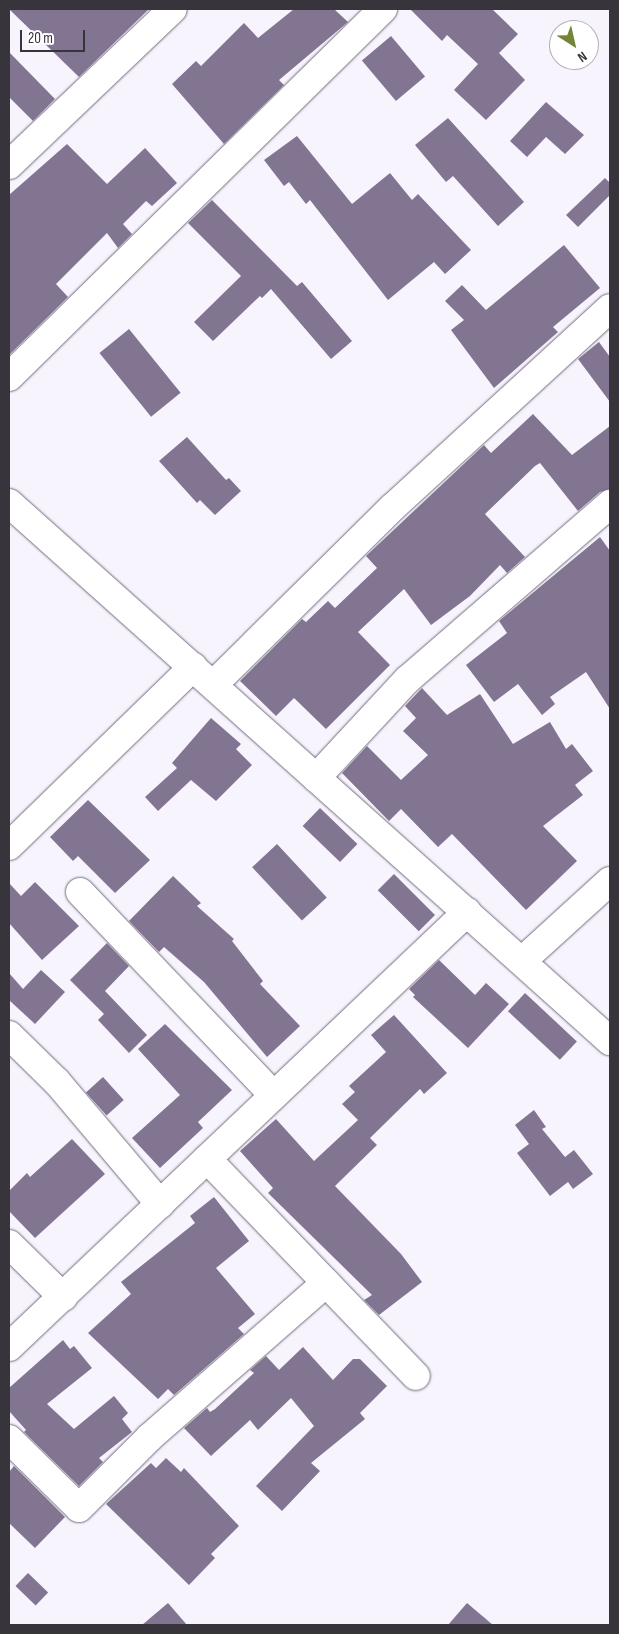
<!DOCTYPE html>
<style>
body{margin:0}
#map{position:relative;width:619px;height:1634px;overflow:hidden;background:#f8f4fd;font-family:"Sofia Sans Condensed",sans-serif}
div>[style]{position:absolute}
.building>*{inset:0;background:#827592;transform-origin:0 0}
.roads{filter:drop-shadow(0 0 1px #736b7e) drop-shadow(0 0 1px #736b7e)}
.minor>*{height:28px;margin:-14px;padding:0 14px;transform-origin:14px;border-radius:14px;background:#fff}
span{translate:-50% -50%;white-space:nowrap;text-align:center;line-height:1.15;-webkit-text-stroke:5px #fff;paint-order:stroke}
.frame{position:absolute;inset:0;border:10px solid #37343c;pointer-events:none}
.north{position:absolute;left:549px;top:20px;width:50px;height:50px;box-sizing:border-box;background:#fff;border:1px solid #afaeb1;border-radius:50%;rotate:145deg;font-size:14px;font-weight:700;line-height:20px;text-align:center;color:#37343c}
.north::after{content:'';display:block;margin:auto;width:18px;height:22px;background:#738636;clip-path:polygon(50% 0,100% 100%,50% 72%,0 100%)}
.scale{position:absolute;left:20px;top:30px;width:65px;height:22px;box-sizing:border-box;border:2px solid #37343c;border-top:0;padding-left:6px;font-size:15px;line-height:18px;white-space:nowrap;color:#37343c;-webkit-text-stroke:4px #fff;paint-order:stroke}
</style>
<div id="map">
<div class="building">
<i style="clip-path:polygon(9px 9px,149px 9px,79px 77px)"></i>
<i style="clip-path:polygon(294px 9px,334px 9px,348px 22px,279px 80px,284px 85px,224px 144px,172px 84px,196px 61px,201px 66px,244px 23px,258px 38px)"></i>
<i style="clip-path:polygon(410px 9px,492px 9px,518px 34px,499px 53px,525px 80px,486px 120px,454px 90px,478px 64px,447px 35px,442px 41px)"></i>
<i style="left:391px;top:36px;width:53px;height:38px;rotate:50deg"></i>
<i style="clip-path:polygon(9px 52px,55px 99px,33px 121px,9px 97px)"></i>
<i style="clip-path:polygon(546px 102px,584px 135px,565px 154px,546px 137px,527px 157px,510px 141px)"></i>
<i style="clip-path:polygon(448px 118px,524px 202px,498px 226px,453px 176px,446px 182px,415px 145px)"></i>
<i style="clip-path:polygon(297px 136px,352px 204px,390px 173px,412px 200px,418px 194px,471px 250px,445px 274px,434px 262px,388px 300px,310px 200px,306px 204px,289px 182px,284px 186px,264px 160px)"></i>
<i style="clip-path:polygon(67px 144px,107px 184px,145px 148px,177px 183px,152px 206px,146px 201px,123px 224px,132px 234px,118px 248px,107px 233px,56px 284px,68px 297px,9px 355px,9px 195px)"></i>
<i style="clip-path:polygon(605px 178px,610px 183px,610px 195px,578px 227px,566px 215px)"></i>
<i style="clip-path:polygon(212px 200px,297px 286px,302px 282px,352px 341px,331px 359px,271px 289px,262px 298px,260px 296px,213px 341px,194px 322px,241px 276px,188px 223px)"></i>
<i style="clip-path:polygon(564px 245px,600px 288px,553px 327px,558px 332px,494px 388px,451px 330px,464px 320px,445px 301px,462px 285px,486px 310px)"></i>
<i style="left:129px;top:329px;width:82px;height:38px;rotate:51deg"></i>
<i style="clip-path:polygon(599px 342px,610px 357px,610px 402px,578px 359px)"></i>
<i style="clip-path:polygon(533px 414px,572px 455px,610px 426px,610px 489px,600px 492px,578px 511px,540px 463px,535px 466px,485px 514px,525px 557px,507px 573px,500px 565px,470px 596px,431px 625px,404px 589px,358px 632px,390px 665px,326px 729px,294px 698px,276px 716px,240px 681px,302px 619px,306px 622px,328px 601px,335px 608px,377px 568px,366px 556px,484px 445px,491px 453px)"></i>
<i style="clip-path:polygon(187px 437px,226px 480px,229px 478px,241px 491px,215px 515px,200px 500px,197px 503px,159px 461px)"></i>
<i style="clip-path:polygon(600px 537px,610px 551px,610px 709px,586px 672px,550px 697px,555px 704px,542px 715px,518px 684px,494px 702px,466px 665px,507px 633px,499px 621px)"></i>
<i style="clip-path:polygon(422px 688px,447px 715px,480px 694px,513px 744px,550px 722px,566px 749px,572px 744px,593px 771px,575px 785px,583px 795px,543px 826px,577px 861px,526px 910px,452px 834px,438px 847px,401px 809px,389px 821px,342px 773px,367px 746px,401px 780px,428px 755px,403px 731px,416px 718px,405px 706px)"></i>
<i style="clip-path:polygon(211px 718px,241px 744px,236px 749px,252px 765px,216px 801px,191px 780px,158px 811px,145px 797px,177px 768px,172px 763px)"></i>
<i style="clip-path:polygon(88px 800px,150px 860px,115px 893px,78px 856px,73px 861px,50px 837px)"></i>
<i style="left:320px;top:808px;width:52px;height:25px;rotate:44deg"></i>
<i style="left:277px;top:844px;width:73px;height:34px;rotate:47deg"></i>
<i style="left:394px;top:874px;width:58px;height:23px;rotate:45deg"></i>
<i style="clip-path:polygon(173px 876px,201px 903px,197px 906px,234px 939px,232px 941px,263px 981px,260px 984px,300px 1026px,267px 1057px,204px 982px,164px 947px,159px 952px,129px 921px)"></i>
<i style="clip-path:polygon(35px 882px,79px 926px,42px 960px,9px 923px,9px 883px,21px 896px)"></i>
<i style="clip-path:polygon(107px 943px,129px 966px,105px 991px,147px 1035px,129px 1053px,98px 1020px,104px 1014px,70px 980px)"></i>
<i style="clip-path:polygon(439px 960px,475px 995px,486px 983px,509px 1004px,468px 1048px,413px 997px,415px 995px,409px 989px)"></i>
<i style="clip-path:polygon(41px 970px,65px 992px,35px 1024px,9px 1000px,9px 973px,23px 989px)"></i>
<i style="left:525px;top:993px;width:71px;height:25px;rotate:43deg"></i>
<i style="clip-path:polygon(394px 1015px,447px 1073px,424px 1094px,420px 1089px,370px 1138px,377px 1145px,335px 1186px,401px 1254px,422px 1282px,379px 1315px,364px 1300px,372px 1295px,268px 1193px,273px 1188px,240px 1151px,276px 1119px,314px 1161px,358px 1120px,342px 1104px,355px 1092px,349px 1086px,386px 1052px,371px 1035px)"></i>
<i style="clip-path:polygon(165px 1024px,232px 1090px,198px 1122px,203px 1128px,160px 1168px,132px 1138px,180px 1095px,138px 1049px)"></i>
<i style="left:103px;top:1077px;width:31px;height:23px;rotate:48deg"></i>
<i style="clip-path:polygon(534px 1110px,546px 1127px,542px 1129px,565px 1157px,574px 1150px,593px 1174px,573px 1189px,568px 1182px,550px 1196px,517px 1153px,529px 1144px,515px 1125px)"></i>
<i style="clip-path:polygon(72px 1139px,105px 1174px,35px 1238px,9px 1211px,9px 1191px,27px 1173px,30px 1177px)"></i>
<i style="clip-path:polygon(214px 1197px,249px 1241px,216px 1268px,255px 1314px,238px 1328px,244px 1334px,174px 1395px,168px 1389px,158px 1399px,88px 1333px,131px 1294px,121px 1282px,195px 1223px,190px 1216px)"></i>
<i style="clip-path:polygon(63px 1340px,70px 1349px,74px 1346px,92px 1368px,47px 1404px,74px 1429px,114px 1396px,128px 1413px,122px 1419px,132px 1432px,99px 1458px,103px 1462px,79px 1486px,24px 1432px,26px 1430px,9px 1411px,9px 1388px)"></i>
<i style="clip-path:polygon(303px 1347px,333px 1380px,353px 1359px,360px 1359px,387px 1386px,360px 1413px,365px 1419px,311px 1463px,320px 1471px,282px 1511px,256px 1486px,314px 1426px,291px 1398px,258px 1430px,250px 1420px,211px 1456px,184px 1428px,207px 1408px,210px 1412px,215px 1409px,254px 1373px,250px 1370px,266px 1356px,279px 1370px)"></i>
<i style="clip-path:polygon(166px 1458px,181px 1472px,184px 1468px,239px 1526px,211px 1554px,215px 1558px,189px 1585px,106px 1504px,151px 1463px,156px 1468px)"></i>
<i style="clip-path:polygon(14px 1466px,65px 1517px,35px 1548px,9px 1523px,9px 1472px)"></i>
<i style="left:28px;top:1573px;width:28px;height:18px;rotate:44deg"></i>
<i style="clip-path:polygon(168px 1603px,187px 1625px,142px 1625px)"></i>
<i style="clip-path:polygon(467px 1603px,493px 1625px,448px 1625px)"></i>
</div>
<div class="roads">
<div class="minor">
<i style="left:9px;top:165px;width:226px;rotate:-43.6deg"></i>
<i style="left:9px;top:377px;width:525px;rotate:-44.54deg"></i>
<i style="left:9px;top:503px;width:807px;rotate:41.83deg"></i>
<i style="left:214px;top:684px;width:252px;rotate:-44.7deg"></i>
<i style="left:393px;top:507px;width:294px;rotate:-42.5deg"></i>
<i style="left:316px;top:778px;width:134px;rotate:-47.1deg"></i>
<i style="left:407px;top:680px;width:269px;rotate:-40.9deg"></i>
<i style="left:9px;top:846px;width:257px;rotate:-44.2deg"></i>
<i style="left:80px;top:892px;width:280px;rotate:46.4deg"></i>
<i style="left:522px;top:961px;width:119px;rotate:-42.3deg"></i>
<i style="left:9px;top:1035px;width:67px;rotate:44.4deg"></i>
<i style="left:57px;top:1082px;width:160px;rotate:49.8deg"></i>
<i style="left:207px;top:1159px;width:301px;rotate:46.1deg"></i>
<i style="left:9px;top:1244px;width:76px;rotate:44.5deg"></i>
<i style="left:9px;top:1347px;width:632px;rotate:-43.52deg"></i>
<i style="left:9px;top:1439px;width:98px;rotate:44.6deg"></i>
<i style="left:79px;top:1508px;width:100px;rotate:-45deg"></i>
<i style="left:150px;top:1437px;width:234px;rotate:-41.2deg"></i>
</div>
</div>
<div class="frame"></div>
<div class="north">N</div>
<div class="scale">20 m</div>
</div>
